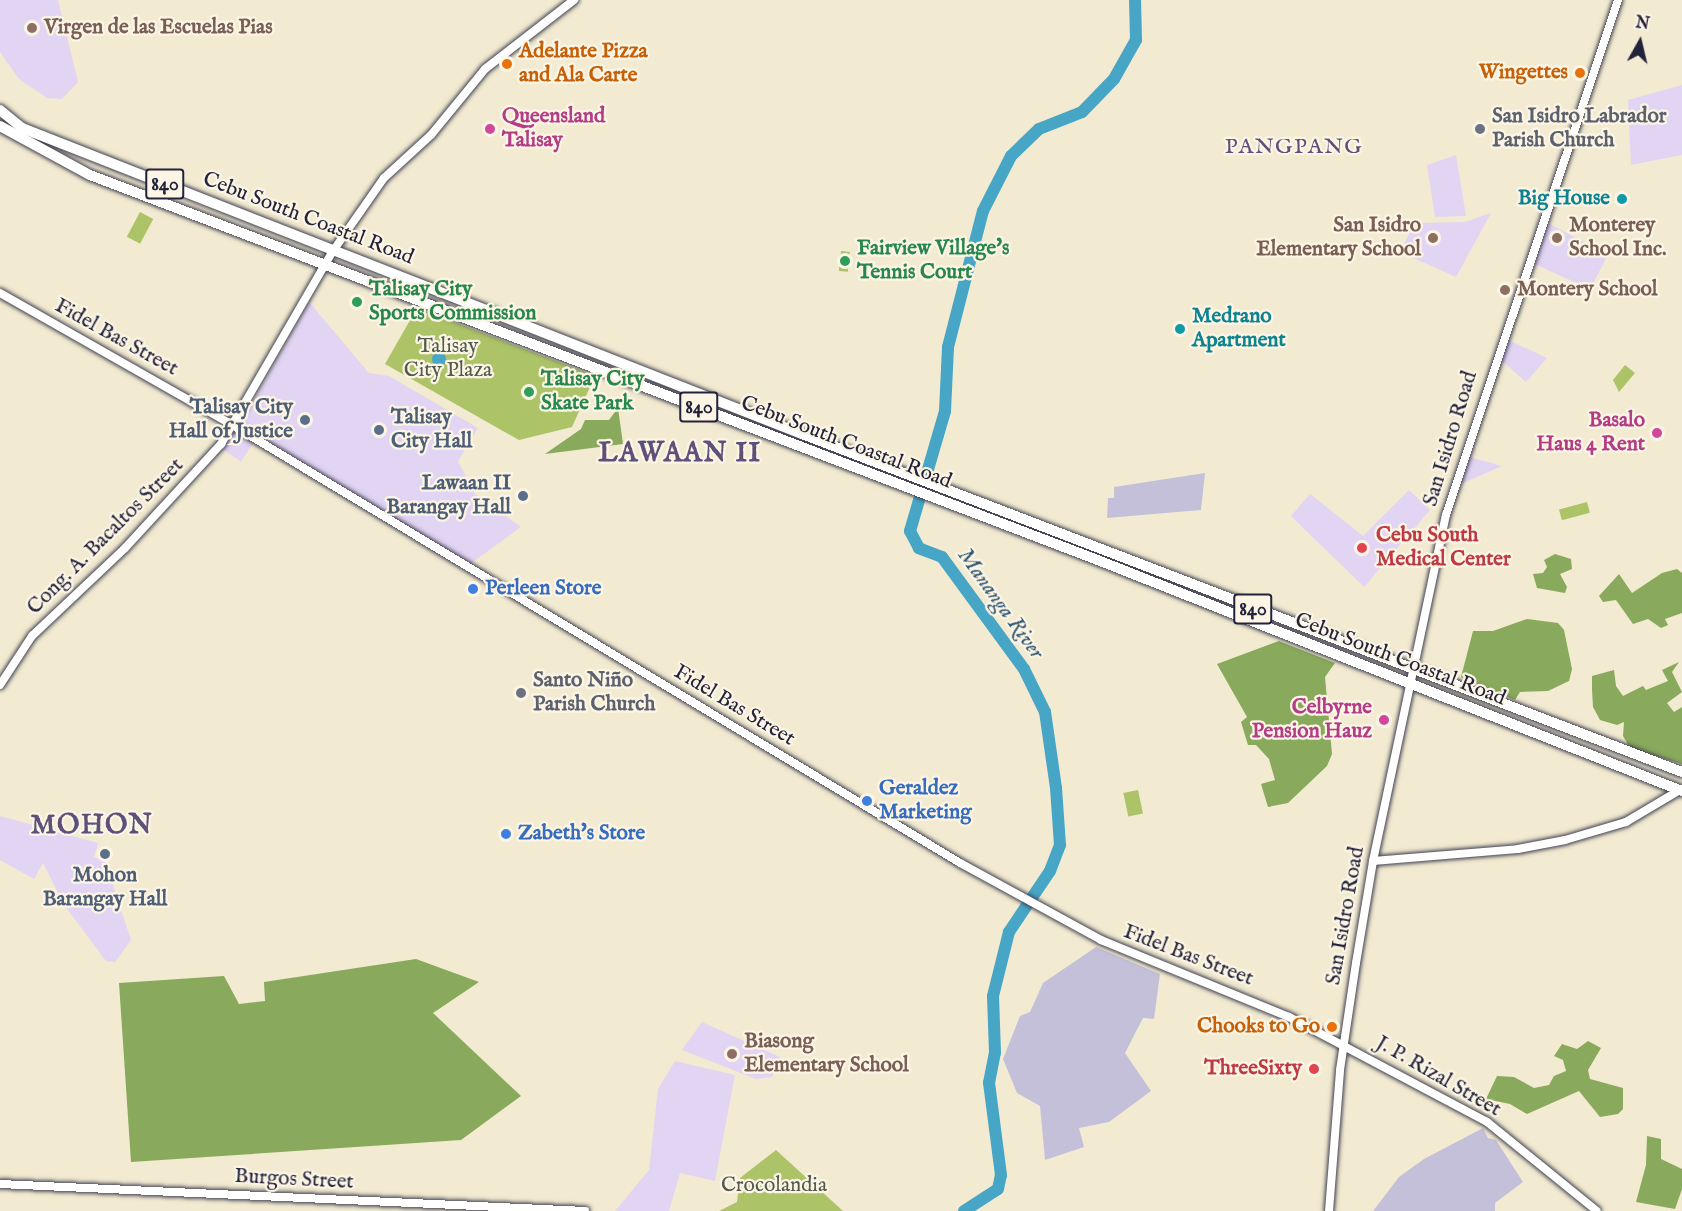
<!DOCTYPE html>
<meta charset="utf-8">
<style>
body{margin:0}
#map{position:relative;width:1682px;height:1211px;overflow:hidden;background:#f2ebd1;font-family:"IM FELL English",serif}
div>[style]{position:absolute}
.built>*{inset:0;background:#e2d4f3;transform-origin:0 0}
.industrial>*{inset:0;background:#c5c0da}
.green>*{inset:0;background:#acc368;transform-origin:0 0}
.forest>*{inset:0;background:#89a95c}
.water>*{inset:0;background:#47a6c6}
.round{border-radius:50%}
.river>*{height:12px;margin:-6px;padding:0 6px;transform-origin:6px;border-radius:6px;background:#47a6c6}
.roads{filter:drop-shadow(0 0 2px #414052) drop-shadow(0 0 2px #414052)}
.tertiary>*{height:8px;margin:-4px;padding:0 4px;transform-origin:4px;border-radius:4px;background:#fff}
.trunk>*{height:10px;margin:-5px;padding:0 5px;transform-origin:5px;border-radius:5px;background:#fff}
.dots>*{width:16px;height:16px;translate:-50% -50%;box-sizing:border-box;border:3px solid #fcf5e5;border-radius:50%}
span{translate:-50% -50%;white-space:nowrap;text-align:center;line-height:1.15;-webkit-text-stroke:4.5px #fcf5e5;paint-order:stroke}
.shield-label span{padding:2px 4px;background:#fcf5e5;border:2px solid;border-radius:4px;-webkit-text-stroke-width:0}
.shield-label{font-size:20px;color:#22223b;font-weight:700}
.education-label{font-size:21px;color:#785e54;font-weight:700}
.left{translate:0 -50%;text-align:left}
.right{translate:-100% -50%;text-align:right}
.food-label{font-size:21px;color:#c56008;font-weight:700}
.hotel-label{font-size:21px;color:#b23c85;font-weight:700}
.worship-label{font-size:21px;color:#5b616d;font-weight:700}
.culture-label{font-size:21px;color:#0d838f;font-weight:700}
.street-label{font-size:21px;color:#22223b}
.leisure-label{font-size:21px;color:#27864d;font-weight:700}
.park-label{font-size:21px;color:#525a4b}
.service-label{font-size:21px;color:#4e5e75;font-weight:700}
.health-label{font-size:21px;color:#be3a42;font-weight:700}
.shop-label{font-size:21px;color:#366cbe;font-weight:700}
.neighbourhood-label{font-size:22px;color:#5d517a;letter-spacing:1.5px}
.water-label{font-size:22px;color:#315773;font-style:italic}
.district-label{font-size:27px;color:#5d517a;font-weight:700;letter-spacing:1.5px}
.north{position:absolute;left:1610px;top:12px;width:60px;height:60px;-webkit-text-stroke:4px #fcf5e5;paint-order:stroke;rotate:8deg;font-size:16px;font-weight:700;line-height:24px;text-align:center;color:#22223b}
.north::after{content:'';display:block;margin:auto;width:21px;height:27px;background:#22223b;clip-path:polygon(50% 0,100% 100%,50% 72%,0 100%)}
</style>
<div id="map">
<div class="built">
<i style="clip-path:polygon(0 0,58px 0,78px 82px,62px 99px,47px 98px,19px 79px,0 52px)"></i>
<i style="clip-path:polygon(1682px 85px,1682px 155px,1631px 165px,1628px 100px)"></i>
<i style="clip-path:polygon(1456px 155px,1466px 216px,1435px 217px,1427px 165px)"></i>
<i style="clip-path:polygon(1491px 213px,1456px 277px,1400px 252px,1415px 223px,1465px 222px)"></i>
<i style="clip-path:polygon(1544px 221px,1608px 255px,1590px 289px,1530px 262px)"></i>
<i style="clip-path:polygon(309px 302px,369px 373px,389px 376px,478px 428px,458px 461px,475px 494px,521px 527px,470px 564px,240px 425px)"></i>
<i style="clip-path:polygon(1506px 339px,1547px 358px,1526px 382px,1498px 357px)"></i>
<i style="left:235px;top:431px;width:22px;height:22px;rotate:34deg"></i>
<i style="clip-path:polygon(1466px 456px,1502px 466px,1456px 486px)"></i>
<i style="clip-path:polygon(1409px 490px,1430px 510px,1364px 587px,1291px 516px,1310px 494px,1363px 536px)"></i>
<i style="clip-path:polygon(0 816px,98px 843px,94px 857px,105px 862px,131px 940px,115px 962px,106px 961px,65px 906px,43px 863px,34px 879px,0 860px)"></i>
<i style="clip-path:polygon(702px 1022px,780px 1057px,772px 1077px,756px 1079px,682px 1050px)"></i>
<i style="clip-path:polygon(675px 1061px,735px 1075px,715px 1181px,680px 1173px,669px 1211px,615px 1211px,649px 1170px,658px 1089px)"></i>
</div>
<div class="industrial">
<i style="clip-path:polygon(1205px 473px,1201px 510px,1107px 518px,1108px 498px,1114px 498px,1114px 487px)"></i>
<i style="clip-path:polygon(1096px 947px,1160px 974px,1154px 1019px,1143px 1018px,1125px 1053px,1151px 1091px,1109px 1122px,1079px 1128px,1084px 1147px,1045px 1160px,1040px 1106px,1017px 1093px,1003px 1059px,1020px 1016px,1030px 1012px,1043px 983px)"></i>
<i style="clip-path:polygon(1483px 1128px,1488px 1138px,1496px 1140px,1523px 1182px,1495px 1203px,1495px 1211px,1373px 1211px,1399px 1177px,1424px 1159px)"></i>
</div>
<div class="green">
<i style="left:140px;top:212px;width:15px;height:28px;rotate:28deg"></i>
<i style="left:841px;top:251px;width:9px;height:20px;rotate:6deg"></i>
<i style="clip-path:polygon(417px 308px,595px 376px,572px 427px,519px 440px,385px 364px)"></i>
<i style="clip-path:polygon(1625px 365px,1635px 373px,1619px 392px,1613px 380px)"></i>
<i style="left:1587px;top:502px;width:11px;height:29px;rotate:75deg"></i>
<i style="left:1138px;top:790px;width:24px;height:15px;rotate:78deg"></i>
<i style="clip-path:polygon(776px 1150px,843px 1211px,719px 1211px,737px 1202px,740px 1178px)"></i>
</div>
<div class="forest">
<i style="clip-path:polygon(618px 408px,623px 444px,545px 454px,581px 429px,585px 420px,609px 420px)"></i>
<i style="clip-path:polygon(1555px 554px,1571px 559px,1572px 569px,1560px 574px,1567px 587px,1565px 593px,1537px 588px,1533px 574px,1543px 573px,1547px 567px,1544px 560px)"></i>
<i style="clip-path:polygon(1677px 569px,1682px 573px,1682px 613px,1665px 619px,1668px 625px,1661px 628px,1648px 619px,1633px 624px,1616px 600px,1603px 602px,1599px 596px,1619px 574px,1632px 593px,1662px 573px)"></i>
<i style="clip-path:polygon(1527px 619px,1558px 623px,1564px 630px,1572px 669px,1569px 681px,1548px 691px,1520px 692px,1515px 700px,1461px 677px,1473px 631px,1493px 631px)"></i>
<i style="clip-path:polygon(1279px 641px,1335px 663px,1325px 677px,1332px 754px,1327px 766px,1288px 803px,1268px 807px,1261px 784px,1275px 780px,1269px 759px,1256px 745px,1248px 745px,1241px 722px,1247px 717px,1217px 664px)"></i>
<i style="clip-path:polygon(1679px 662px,1672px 672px,1682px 692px,1667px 703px,1674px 712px,1682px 707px,1682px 764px,1630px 748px,1623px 736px,1624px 722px,1617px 725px,1600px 720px,1593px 707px,1592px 690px,1592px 676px,1614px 670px,1616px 686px,1623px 696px,1643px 686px,1646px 690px,1668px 681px,1662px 670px)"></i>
<i style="clip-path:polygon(416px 959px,479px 982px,433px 1013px,521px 1096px,461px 1140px,131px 1162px,119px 983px,224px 976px,239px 1004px,265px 1001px,264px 982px)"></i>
<i style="clip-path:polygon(1588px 1041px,1601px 1048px,1588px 1070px,1590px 1079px,1623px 1088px,1623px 1109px,1618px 1114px,1600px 1117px,1579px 1091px,1527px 1114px,1510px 1104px,1486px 1099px,1497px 1076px,1514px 1077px,1534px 1088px,1549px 1085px,1554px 1076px,1566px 1071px,1563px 1060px,1554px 1056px,1562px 1044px,1577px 1049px)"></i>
<i style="clip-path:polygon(1647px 1136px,1661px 1139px,1661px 1159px,1682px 1169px,1682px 1189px,1675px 1209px,1636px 1202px,1646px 1165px)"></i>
</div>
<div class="water">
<i class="round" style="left:432px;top:352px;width:14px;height:14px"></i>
</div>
<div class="river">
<i style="left:964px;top:1211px;width:40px;rotate:-32.9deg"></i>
<i style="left:998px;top:1189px;width:14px;rotate:-78deg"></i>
<i style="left:1001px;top:1175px;width:93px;rotate:-97.4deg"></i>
<i style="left:989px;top:1083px;width:31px;rotate:-79deg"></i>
<i style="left:995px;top:1053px;width:57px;rotate:-92deg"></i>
<i style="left:993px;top:996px;width:66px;rotate:-76deg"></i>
<i style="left:1009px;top:932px;width:73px;rotate:-56.1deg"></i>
<i style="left:1050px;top:871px;width:28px;rotate:-69deg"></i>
<i style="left:1060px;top:845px;width:57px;rotate:-94deg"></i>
<i style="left:1056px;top:788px;width:77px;rotate:-98.2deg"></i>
<i style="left:1045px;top:712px;width:48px;rotate:-116deg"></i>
<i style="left:1024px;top:669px;width:139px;rotate:-126.2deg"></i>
<i style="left:942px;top:557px;width:25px;rotate:-159deg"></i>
<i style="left:919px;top:548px;width:19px;rotate:-118deg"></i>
<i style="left:910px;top:531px;width:125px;rotate:-73.7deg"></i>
<i style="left:945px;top:411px;width:64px;rotate:-87.3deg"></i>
<i style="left:948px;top:347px;width:140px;rotate:-75.6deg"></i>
<i style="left:983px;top:211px;width:62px;rotate:-63deg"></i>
<i style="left:1011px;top:156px;width:39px;rotate:-44deg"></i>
<i style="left:1039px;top:129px;width:46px;rotate:-21.6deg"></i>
<i style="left:1082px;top:112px;width:46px;rotate:-45.9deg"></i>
<i style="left:1114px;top:79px;width:45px;rotate:-60.6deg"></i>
<i style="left:1136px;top:40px;width:40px;rotate:-91.4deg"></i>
</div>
<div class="roads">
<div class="tertiary">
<i style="left:0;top:293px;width:269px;rotate:29.6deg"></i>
<i style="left:234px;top:426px;width:847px;rotate:31.04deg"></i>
<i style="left:960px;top:863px;width:161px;rotate:28.6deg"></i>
<i style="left:1101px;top:940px;width:203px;rotate:22.3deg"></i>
<i style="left:1289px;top:1017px;width:224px;rotate:27.9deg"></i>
<i style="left:1487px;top:1122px;width:141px;rotate:39deg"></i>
<i style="left:0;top:685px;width:59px;rotate:-56.9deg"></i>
<i style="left:32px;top:636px;width:128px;rotate:-43.4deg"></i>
<i style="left:125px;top:548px;width:142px;rotate:-47.3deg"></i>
<i style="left:221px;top:444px;width:223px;rotate:-59.9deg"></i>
<i style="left:333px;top:251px;width:89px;rotate:-55.1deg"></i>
<i style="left:384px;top:178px;width:64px;rotate:-42.5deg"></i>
<i style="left:431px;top:135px;width:85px;rotate:-50.7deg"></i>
<i style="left:485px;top:69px;width:113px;rotate:-37.8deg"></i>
<i style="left:1373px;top:861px;width:145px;rotate:-4.7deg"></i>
<i style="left:1518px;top:849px;width:48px;rotate:-10.8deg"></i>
<i style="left:1565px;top:840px;width:64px;rotate:-16.4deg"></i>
<i style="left:1626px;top:822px;width:63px;rotate:-30.7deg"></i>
<i style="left:0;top:1184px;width:586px;rotate:2.64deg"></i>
<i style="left:1329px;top:1211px;width:141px;rotate:-85.5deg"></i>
<i style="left:1340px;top:1070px;width:108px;rotate:-81.5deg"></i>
<i style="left:1356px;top:963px;width:103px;rotate:-80.5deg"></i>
<i style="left:1373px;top:861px;width:354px;rotate:-78.1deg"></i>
<i style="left:1446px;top:515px;width:543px;rotate:-71.53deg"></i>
</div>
<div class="trunk">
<i style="left:0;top:110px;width:28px;rotate:39deg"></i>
<i style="left:22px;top:128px;width:838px;rotate:21.42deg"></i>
<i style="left:802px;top:434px;width:943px;rotate:21.01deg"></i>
<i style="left:0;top:126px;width:102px;rotate:28.6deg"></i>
<i style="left:90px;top:175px;width:1070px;rotate:20.91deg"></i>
<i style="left:1090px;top:557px;width:637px;rotate:21.57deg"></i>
</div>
</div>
<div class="dots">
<i style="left:32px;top:28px;background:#8d6e63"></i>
<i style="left:507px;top:64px;background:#e8710a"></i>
<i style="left:1580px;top:73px;background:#e8710a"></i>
<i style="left:490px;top:129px;background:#d1479c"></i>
<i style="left:1480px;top:129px;background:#6b7280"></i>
<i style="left:1622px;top:199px;background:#0f9aa8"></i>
<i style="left:1433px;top:238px;background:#8d6e63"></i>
<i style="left:1557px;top:238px;background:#8d6e63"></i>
<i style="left:845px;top:261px;background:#2e9e5b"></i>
<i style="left:1505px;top:290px;background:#8d6e63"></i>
<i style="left:357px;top:302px;background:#2e9e5b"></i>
<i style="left:1180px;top:329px;background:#0f9aa8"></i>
<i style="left:529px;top:392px;background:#2e9e5b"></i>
<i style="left:305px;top:420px;background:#5c6f8a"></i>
<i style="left:379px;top:430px;background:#5c6f8a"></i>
<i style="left:1657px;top:433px;background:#d1479c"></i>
<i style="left:523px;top:496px;background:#5c6f8a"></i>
<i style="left:1362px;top:548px;background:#e0444e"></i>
<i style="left:473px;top:589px;background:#3f7fe0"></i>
<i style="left:521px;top:693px;background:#6b7280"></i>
<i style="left:1384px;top:720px;background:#d1479c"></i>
<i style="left:867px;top:801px;background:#3f7fe0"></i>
<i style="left:506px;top:834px;background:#3f7fe0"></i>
<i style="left:105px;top:854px;background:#5c6f8a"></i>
<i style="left:1332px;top:1027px;background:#e8710a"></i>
<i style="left:732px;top:1054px;background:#8d6e63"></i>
<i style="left:1314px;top:1069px;background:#e0444e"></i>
</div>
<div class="shield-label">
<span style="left:165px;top:184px">840</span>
<span style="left:699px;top:407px">840</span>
<span style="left:1253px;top:609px">840</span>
</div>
<div class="education-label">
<span class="left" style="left:44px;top:28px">Virgen de las Escuelas Pias</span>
<span class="right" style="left:1421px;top:238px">San Isidro<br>Elementary School</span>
<span class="left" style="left:1569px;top:238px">Monterey<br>School Inc.</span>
<span class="left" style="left:1517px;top:290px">Montery School</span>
<span class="left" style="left:744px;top:1054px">Biasong<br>Elementary School</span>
</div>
<div class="food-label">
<span class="left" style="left:519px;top:64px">Adelante Pizza<br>and Ala Carte</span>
<span class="right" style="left:1568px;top:73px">Wingettes</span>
<span class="right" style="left:1320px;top:1027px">Chooks to Go</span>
</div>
<div class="hotel-label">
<span class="left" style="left:502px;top:129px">Queensland<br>Talisay</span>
<span class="right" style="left:1645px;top:433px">Basalo<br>Haus 4 Rent</span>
<span class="right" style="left:1372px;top:720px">Celbyrne<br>Pension Hauz</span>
</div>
<div class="worship-label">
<span class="left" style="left:1492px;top:129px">San Isidro Labrador<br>Parish Church</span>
<span class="left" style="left:533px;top:693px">Santo Niño<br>Parish Church</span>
</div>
<div class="culture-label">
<span class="right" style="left:1610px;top:199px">Big House</span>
<span class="left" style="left:1192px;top:329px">Medrano<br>Apartment</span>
</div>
<div class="street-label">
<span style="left:308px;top:219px;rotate:21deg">Cebu South Coastal Road</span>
<span style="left:116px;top:338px;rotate:29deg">Fidel Bas Street</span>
<span style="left:1451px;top:439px;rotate:-73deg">San Isidro Road</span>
<span style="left:846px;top:443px;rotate:21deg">Cebu South Coastal Road</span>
<span style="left:106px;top:537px;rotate:-45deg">Cong. A. Bacaltos Street</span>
<span style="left:1400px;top:660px;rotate:21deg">Cebu South Coastal Road</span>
<span style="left:734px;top:706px;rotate:31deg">Fidel Bas Street</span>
<span style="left:1346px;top:916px;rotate:-80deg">San Isidro Road</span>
<span style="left:1188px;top:956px;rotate:21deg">Fidel Bas Street</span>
<span style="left:1438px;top:1077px;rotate:30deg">J. P. Rizal Street</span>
<span style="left:294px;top:1180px;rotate:3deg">Burgos Street</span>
</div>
<div class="leisure-label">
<span class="left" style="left:857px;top:261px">Fairview Village's<br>Tennis Court</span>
<span class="left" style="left:369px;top:302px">Talisay City<br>Sports Commission</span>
<span class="left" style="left:541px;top:392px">Talisay City<br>Skate Park</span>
</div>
<div class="park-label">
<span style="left:448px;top:359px">Talisay<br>City Plaza</span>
<span style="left:774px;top:1186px">Crocolandia</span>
</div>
<div class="service-label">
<span class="right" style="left:293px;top:420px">Talisay City<br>Hall of Justice</span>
<span class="left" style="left:391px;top:430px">Talisay<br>City Hall</span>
<span class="right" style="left:511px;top:496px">Lawaan II<br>Barangay Hall</span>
<span style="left:105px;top:888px">Mohon<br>Barangay Hall</span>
</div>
<div class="health-label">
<span class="left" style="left:1376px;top:548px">Cebu South<br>Medical Center</span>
<span class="right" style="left:1302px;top:1069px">ThreeSixty</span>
</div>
<div class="shop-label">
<span class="left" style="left:485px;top:589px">Perleen Store</span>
<span class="left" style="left:879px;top:801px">Geraldez<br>Marketing</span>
<span class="left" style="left:518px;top:834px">Zabeth's Store</span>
</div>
<div class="neighbourhood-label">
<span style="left:1294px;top:148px">PANGPANG</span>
</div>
<div class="water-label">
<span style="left:1000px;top:604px;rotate:54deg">Mananga River</span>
</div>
<div class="district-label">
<span style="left:680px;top:455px">LAWAAN II</span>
<span style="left:92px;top:827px">MOHON</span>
</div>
<div class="north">N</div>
</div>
